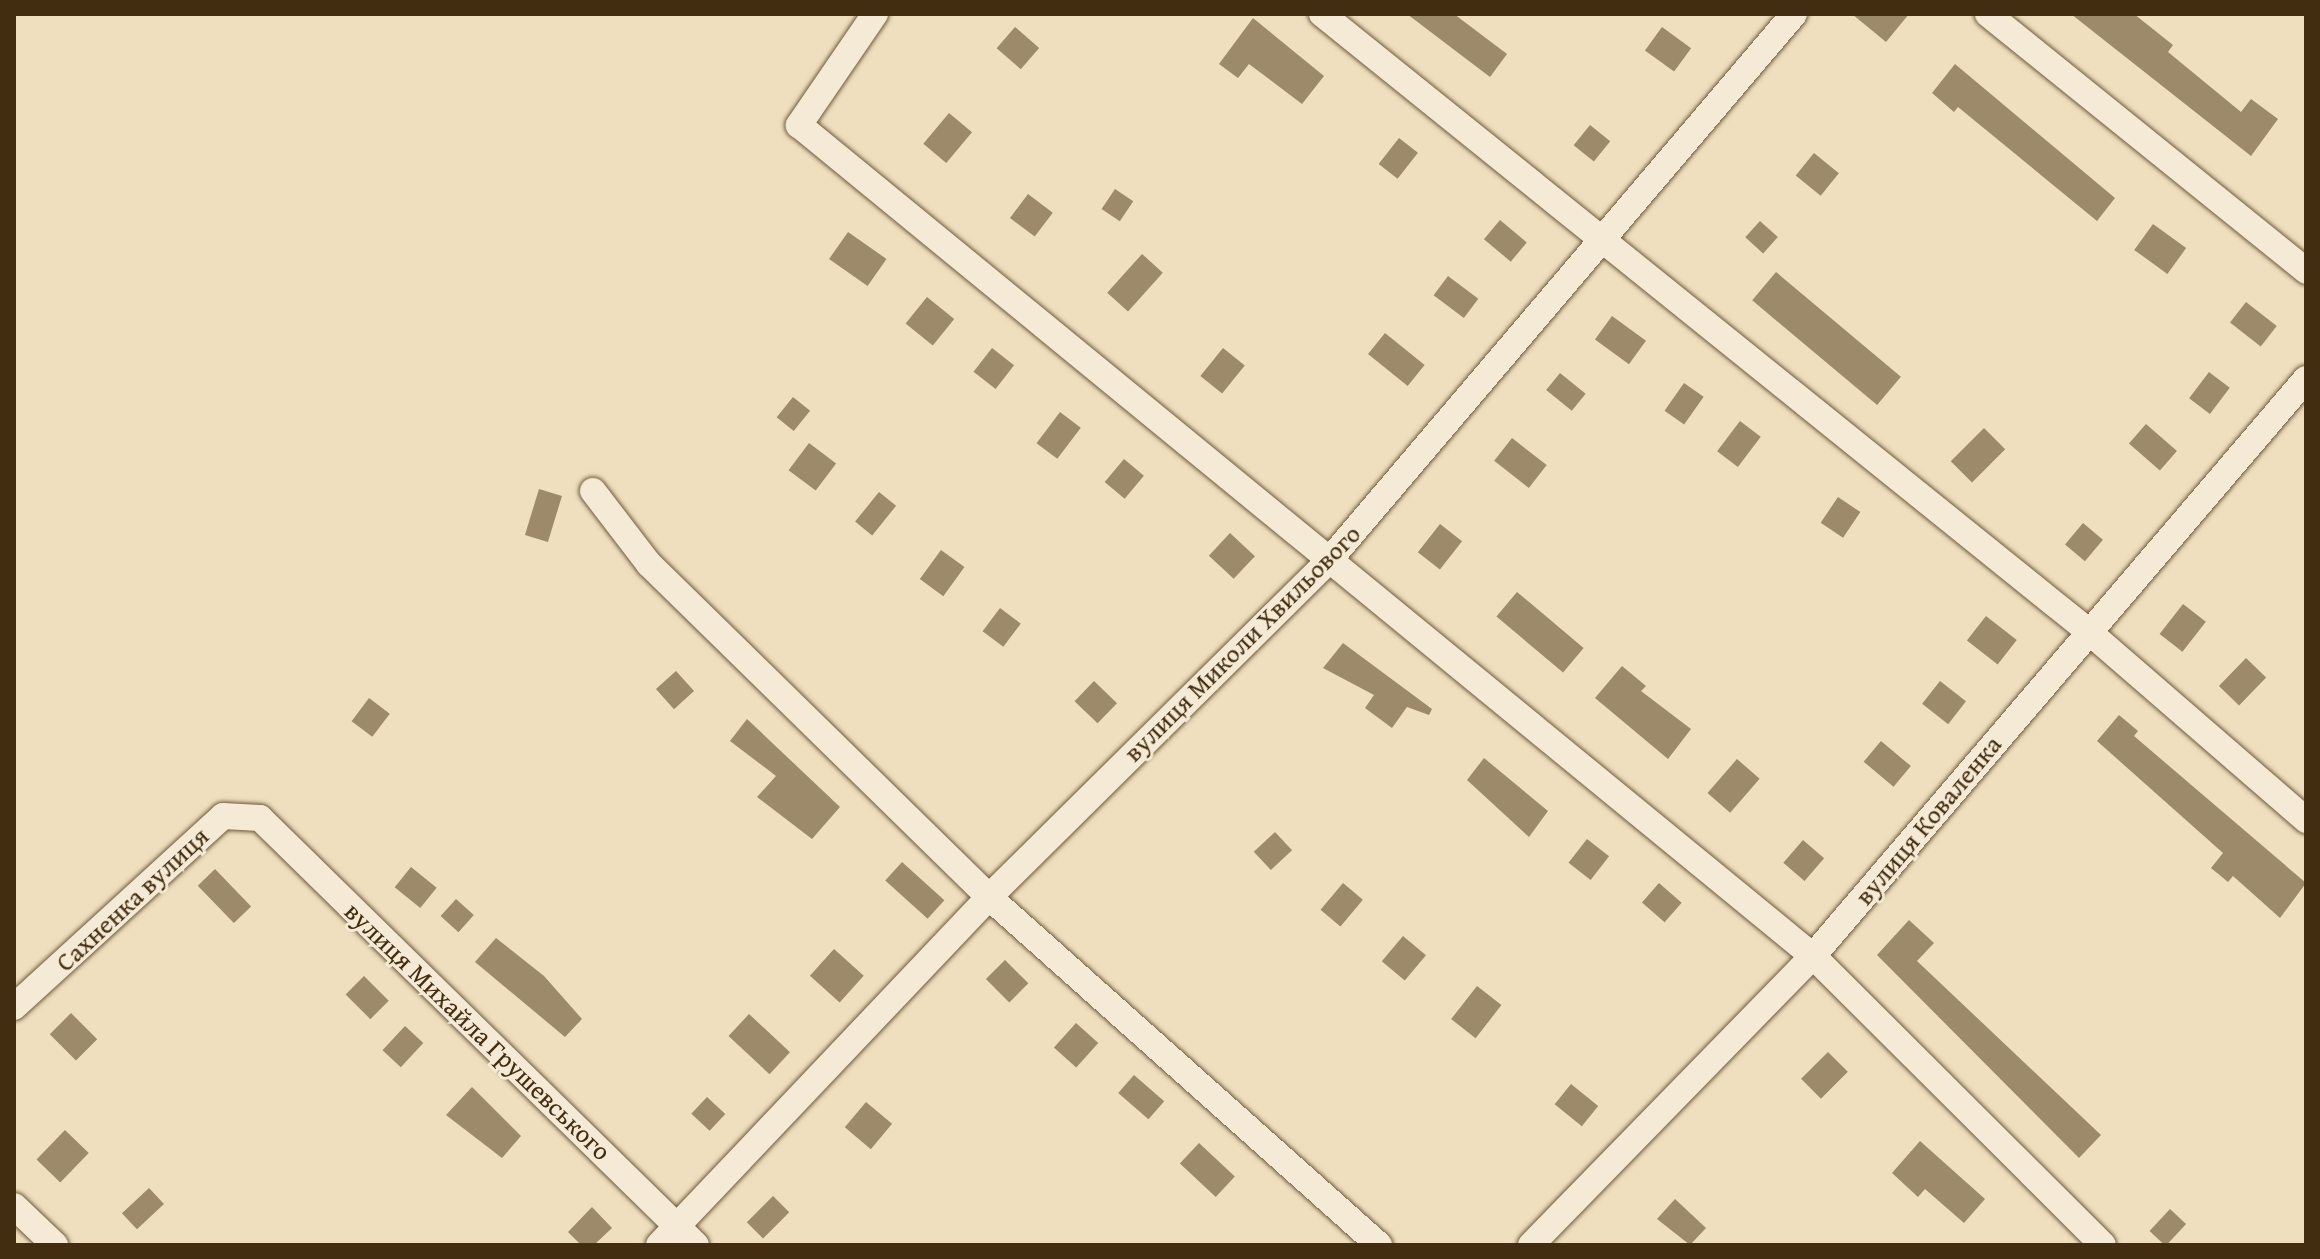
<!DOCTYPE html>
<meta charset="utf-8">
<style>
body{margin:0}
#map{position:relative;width:2320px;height:1259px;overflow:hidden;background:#efdfbe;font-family:"Gentium Book Plus",serif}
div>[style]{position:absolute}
.building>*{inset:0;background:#9c8a6a;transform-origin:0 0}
.roads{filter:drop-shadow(0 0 2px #6e5a3c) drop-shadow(0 0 2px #6e5a3c)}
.street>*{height:26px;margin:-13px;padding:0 13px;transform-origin:13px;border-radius:13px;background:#f5ead5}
span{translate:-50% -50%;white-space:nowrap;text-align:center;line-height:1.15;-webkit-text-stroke:6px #f5ead5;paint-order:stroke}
.street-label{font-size:26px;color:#432d10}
.frame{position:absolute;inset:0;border:16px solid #432d10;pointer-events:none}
</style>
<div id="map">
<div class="building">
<i style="clip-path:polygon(1407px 14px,1454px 14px,1507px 54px,1490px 77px)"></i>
<i style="clip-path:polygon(1852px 14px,1909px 14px,1886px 42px)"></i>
<i style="clip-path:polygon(2071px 14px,2134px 14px,2173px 45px,2168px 52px,2241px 112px,2251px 99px,2278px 119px,2251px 156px)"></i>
<i style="clip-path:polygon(1253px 18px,1324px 76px,1302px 104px,1249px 64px,1238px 78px,1219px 64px)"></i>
<i style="left:1015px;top:27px;width:32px;height:28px;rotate:41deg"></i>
<i style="left:1662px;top:27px;width:36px;height:29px;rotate:36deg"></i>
<i style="clip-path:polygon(1955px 64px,2115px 198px,2097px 221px,1958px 107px,1954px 112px,1932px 93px)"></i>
<i style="left:949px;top:113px;width:30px;height:40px;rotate:40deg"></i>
<i style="left:1590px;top:125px;width:26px;height:26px;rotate:39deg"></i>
<i style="left:1399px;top:138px;width:24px;height:33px;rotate:38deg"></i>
<i style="left:1814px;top:153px;width:32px;height:29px;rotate:39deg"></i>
<i style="left:1115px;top:189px;width:22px;height:24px;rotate:34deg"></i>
<i style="left:1028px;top:194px;width:31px;height:30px;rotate:37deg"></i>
<i style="left:1500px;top:220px;width:35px;height:25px;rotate:40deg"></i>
<i style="left:1760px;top:221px;width:24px;height:22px;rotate:42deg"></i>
<i style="left:2153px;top:224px;width:41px;height:32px;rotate:36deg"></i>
<i style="left:848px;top:232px;width:47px;height:33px;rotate:35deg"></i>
<i style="left:1142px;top:254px;width:28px;height:52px;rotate:42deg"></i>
<i style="left:1776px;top:272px;width:163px;height:37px;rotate:40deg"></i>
<i style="left:1448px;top:276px;width:38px;height:24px;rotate:37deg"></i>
<i style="left:927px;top:297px;width:35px;height:34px;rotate:39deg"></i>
<i style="left:2246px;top:302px;width:39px;height:26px;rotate:38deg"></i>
<i style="left:1612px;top:316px;width:42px;height:29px;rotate:36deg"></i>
<i style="left:1385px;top:333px;width:51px;height:27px;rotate:39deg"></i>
<i style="left:992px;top:348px;width:28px;height:30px;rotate:38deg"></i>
<i style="left:1223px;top:348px;width:28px;height:36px;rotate:39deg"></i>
<i style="left:2209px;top:372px;width:26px;height:33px;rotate:37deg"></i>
<i style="left:1560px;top:373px;width:33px;height:22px;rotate:39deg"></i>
<i style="left:1684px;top:383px;width:24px;height:34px;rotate:35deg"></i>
<i style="left:793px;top:397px;width:22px;height:26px;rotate:39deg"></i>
<i style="left:1060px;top:412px;width:26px;height:39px;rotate:37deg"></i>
<i style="left:1740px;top:421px;width:26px;height:38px;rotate:37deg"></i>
<i style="left:2146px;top:424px;width:41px;height:26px;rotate:41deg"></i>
<i style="left:1984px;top:428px;width:30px;height:47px;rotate:45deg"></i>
<i style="left:1512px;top:438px;width:44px;height:29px;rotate:38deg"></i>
<i style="left:809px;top:443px;width:34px;height:34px;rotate:37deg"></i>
<i style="left:1124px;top:459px;width:26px;height:30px;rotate:40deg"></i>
<i style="left:539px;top:489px;width:24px;height:48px;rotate:17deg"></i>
<i style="left:879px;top:492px;width:22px;height:38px;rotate:39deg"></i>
<i style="left:1838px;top:497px;width:27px;height:31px;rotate:34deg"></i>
<i style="left:2083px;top:523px;width:26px;height:28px;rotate:40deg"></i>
<i style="left:1440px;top:524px;width:28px;height:36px;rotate:38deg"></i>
<i style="left:1230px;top:533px;width:34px;height:31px;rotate:43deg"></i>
<i style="left:941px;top:550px;width:29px;height:36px;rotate:36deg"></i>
<i style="left:1517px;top:592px;width:87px;height:32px;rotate:40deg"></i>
<i style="left:2183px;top:604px;width:29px;height:38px;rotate:38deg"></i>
<i style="left:1000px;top:608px;width:26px;height:29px;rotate:37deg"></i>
<i style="left:1986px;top:616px;width:39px;height:31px;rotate:38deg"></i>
<i style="clip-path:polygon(1343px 643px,1432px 709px,1429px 715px,1407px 707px,1392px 728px,1365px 708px,1374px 695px,1323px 668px)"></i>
<i style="left:2246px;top:658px;width:28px;height:39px;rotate:44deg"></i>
<i style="clip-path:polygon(1622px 666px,1646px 686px,1641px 691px,1691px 729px,1668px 759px,1595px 698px)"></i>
<i style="left:676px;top:671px;width:27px;height:27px;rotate:48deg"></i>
<i style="left:1094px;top:681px;width:32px;height:28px;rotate:44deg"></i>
<i style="left:1940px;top:681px;width:33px;height:29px;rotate:38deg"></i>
<i style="left:369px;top:698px;width:26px;height:29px;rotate:37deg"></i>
<i style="clip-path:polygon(2119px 715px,2138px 731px,2134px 736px,2306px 883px,2280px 918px,2233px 876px,2228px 882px,2211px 868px,2223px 853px,2097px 741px)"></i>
<i style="clip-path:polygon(747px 719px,840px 807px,812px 839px,757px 797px,776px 776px,730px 741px)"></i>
<i style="left:1881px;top:741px;width:39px;height:27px;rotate:40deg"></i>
<i style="clip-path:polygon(1484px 758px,1548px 811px,1529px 837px,1467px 780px)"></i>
<i style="left:1737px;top:759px;width:30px;height:45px;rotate:41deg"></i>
<i style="left:1275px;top:832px;width:25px;height:29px;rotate:47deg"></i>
<i style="left:1587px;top:839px;width:28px;height:30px;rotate:38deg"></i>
<i style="left:1803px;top:840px;width:28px;height:30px;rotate:41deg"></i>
<i style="left:902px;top:862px;width:57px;height:25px;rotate:42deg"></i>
<i style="left:411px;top:867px;width:33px;height:26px;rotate:39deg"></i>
<i style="left:215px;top:869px;width:52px;height:24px;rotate:46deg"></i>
<i style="left:1343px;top:883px;width:26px;height:35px;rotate:40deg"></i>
<i style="left:1659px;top:883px;width:30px;height:26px;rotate:41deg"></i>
<i style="left:456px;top:899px;width:24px;height:23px;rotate:42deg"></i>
<i style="clip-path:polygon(1909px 920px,1934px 943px,1917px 961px,2101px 1135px,2079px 1158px,1877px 955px)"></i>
<i style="left:1403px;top:936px;width:30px;height:33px;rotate:40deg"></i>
<i style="clip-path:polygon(496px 938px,544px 976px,582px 1019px,565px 1037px,475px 962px)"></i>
<i style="left:834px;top:949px;width:40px;height:36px;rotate:42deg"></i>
<i style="left:1005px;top:960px;width:33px;height:27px;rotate:45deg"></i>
<i style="left:364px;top:976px;width:35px;height:26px;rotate:45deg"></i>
<i style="left:1477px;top:986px;width:31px;height:42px;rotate:38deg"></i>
<i style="left:71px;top:1013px;width:37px;height:30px;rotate:45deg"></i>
<i style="left:749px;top:1014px;width:56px;height:30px;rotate:43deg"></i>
<i style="left:1076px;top:1023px;width:30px;height:33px;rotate:42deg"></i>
<i style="left:405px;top:1026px;width:25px;height:33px;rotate:43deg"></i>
<i style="left:1828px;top:1052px;width:28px;height:38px;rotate:45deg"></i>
<i style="left:1134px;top:1075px;width:40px;height:24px;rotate:41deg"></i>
<i style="left:1571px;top:1084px;width:35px;height:26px;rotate:39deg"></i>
<i style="clip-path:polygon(472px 1087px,521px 1136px,502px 1158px,446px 1115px)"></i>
<i style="left:707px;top:1097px;width:25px;height:23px;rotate:43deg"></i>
<i style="left:866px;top:1102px;width:34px;height:33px;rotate:40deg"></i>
<i style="left:65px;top:1130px;width:33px;height:41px;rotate:44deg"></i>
<i style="clip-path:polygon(1920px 1141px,1985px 1199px,1964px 1223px,1925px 1189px,1918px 1197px,1892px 1173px)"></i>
<i style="left:1199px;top:1143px;width:49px;height:28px;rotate:43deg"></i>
<i style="left:149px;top:1188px;width:22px;height:37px;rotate:47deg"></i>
<i style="left:773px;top:1196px;width:23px;height:37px;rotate:45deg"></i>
<i style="clip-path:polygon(1675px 1199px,1706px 1228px,1690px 1245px,1657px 1219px)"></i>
<i style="clip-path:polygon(592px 1207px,612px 1228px,594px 1245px,581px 1245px,568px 1232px)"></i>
<i style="left:2170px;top:1209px;width:22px;height:30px;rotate:43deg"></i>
</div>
<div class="roads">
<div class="street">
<i style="left:875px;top:14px;width:135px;rotate:124.4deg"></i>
<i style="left:799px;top:125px;width:1311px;rotate:39.34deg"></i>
<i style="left:1813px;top:956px;width:409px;rotate:44.9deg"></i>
<i style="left:1322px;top:14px;width:984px;rotate:38.85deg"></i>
<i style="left:2088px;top:631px;width:289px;rotate:40.9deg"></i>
<i style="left:1988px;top:14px;width:409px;rotate:38.9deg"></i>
<i style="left:593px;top:491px;width:92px;rotate:52.5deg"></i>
<i style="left:649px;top:564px;width:476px;rotate:44.4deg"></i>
<i style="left:989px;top:897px;width:523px;rotate:41.74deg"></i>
<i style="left:14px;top:1007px;width:283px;rotate:-42.4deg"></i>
<i style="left:223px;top:816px;width:37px;rotate:3deg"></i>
<i style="left:260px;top:818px;width:610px;rotate:44.4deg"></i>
<i style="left:14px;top:1206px;width:57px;rotate:43.6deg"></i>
<i style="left:659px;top:1245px;width:480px;rotate:-46.5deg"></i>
<i style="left:989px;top:897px;width:483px;rotate:-44.7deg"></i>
<i style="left:1332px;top:557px;width:713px;rotate:-49.61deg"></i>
<i style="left:1531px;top:1245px;width:404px;rotate:-45.7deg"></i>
<i style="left:1813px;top:956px;width:759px;rotate:-49.49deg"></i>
</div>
</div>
<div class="street-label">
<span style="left:1242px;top:643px;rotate:-45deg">вулиця Миколи Хвильового</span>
<span style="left:1928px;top:820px;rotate:-50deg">вулиця Коваленка</span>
<span style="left:132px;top:899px;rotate:-43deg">Сахненка вулиця</span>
<span style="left:478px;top:1031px;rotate:44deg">вулиця Михайла Грушевського</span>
</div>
<div class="frame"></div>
</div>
